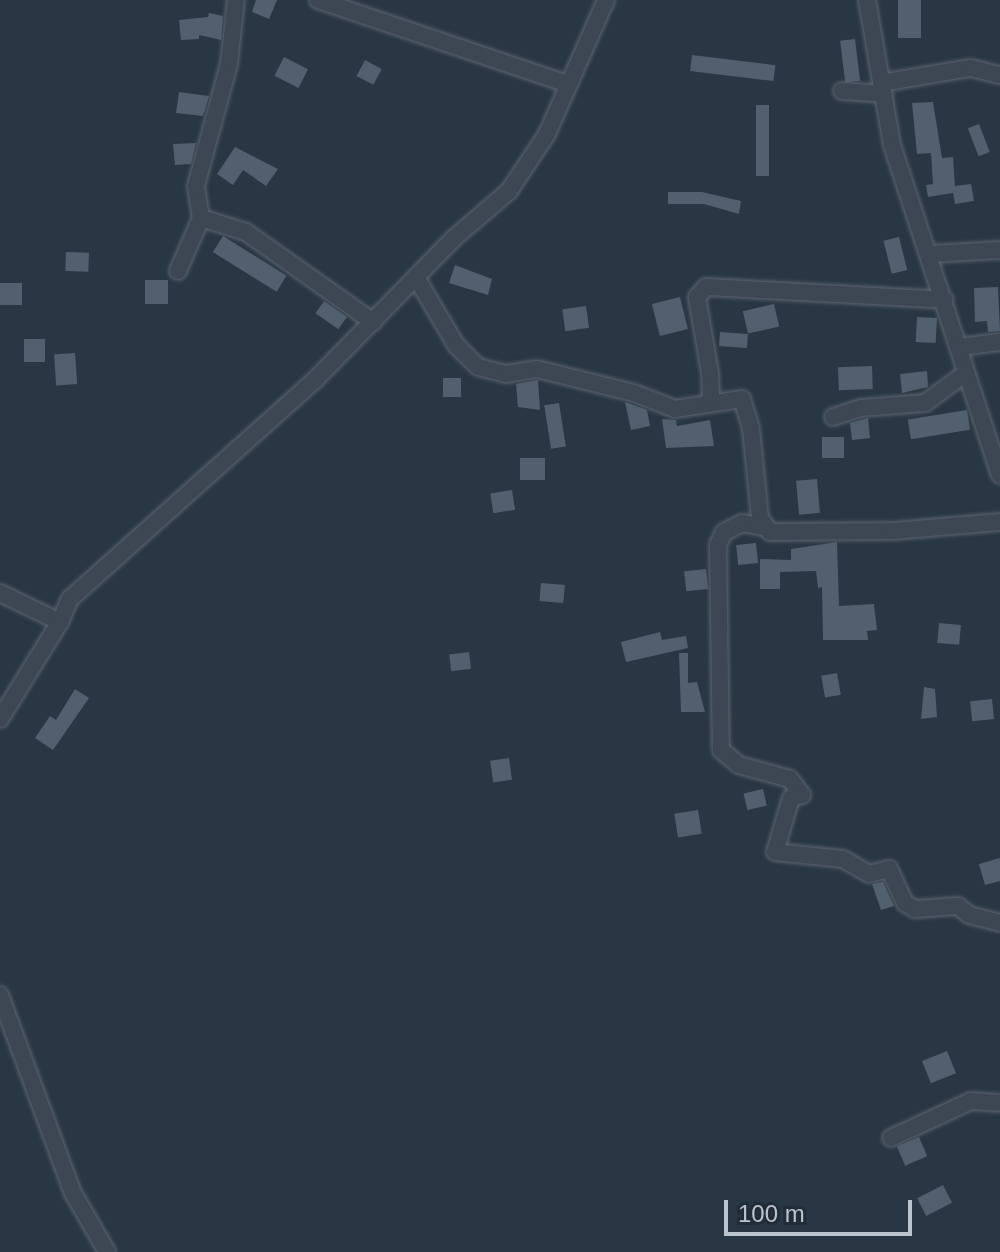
<!DOCTYPE html>
<style>
body{margin:0}
#map{position:relative;width:1000px;height:1252px;overflow:hidden;background:#293643;font-family:Helvetica,sans-serif}
div>[style]{position:absolute}
.building>*{inset:0;background:#525f6e;transform-origin:0 0}
.roads{filter:drop-shadow(0 0 2px #5c6570) drop-shadow(0 0 2px #5c6570)}
.minor>*{height:16px;margin:-8px;padding:0 8px;transform-origin:8px;border-radius:8px;background:#3d4753}
span{translate:-50% -50%;white-space:nowrap;text-align:center;line-height:1.15;-webkit-text-stroke:6px #222c38;paint-order:stroke}
.scale{position:absolute;left:724px;top:1200px;width:188px;height:36px;box-sizing:border-box;border:4px solid #bbc3cc;border-top:0;padding-left:10px;font-size:24px;line-height:28px;white-space:nowrap;color:#bbc3cc;-webkit-text-stroke:6px #222c38;paint-order:stroke}
</style>
<div id="map">
<div class="building">
<i style="clip-path:polygon(256px 0,277px 0,269px 19px,252px 12px)"></i>
<i style="left:898px;top:0;width:23px;height:38px"></i>
<i style="clip-path:polygon(209px 13px,223px 16px,221px 40px,199px 35px,199px 39px,181px 40px,179px 20px,208px 17px)"></i>
<i style="left:855px;top:39px;width:42px;height:15px;rotate:83deg"></i>
<i style="left:692px;top:55px;width:84px;height:16px;rotate:7deg"></i>
<i style="left:284px;top:57px;width:27px;height:21px;rotate:27deg"></i>
<i style="left:365px;top:60px;width:19px;height:18px;rotate:28deg"></i>
<i style="clip-path:polygon(179px 92px,209px 96px,203px 116px,176px 113px)"></i>
<i style="clip-path:polygon(933px 102px,942px 158px,953px 157px,955px 186px,971px 184px,974px 201px,955px 204px,953px 193px,928px 197px,926px 185px,933px 184px,931px 153px,917px 154px,912px 103px)"></i>
<i style="left:756px;top:105px;width:13px;height:71px"></i>
<i style="left:979px;top:124px;width:30px;height:12px;rotate:69deg"></i>
<i style="clip-path:polygon(196px 143px,191px 164px,175px 165px,173px 144px)"></i>
<i style="clip-path:polygon(235px 147px,278px 169px,266px 186px,243px 170px,233px 185px,217px 174px)"></i>
<i style="clip-path:polygon(668px 192px,702px 192px,741px 201px,739px 214px,704px 204px,668px 204px)"></i>
<i style="left:223px;top:236px;width:75px;height:19px;rotate:32deg"></i>
<i style="left:899px;top:237px;width:34px;height:16px;rotate:76deg"></i>
<i style="left:66px;top:252px;width:23px;height:19px;rotate:2deg"></i>
<i style="clip-path:polygon(455px 265px,492px 279px,488px 295px,449px 283px)"></i>
<i style="left:145px;top:280px;width:23px;height:24px"></i>
<i style="left:0;top:283px;width:22px;height:22px"></i>
<i style="clip-path:polygon(998px 287px,1000px 331px,988px 332px,987px 321px,975px 322px,974px 288px)"></i>
<i style="left:680px;top:297px;width:33px;height:29px;rotate:76deg"></i>
<i style="left:324px;top:301px;width:28px;height:15px;rotate:35deg"></i>
<i style="left:774px;top:304px;width:23px;height:32px;rotate:77deg"></i>
<i style="left:586px;top:306px;width:22px;height:24px;rotate:82deg"></i>
<i style="left:917px;top:317px;width:20px;height:25px;rotate:3deg"></i>
<i style="left:720px;top:332px;width:28px;height:14px;rotate:4deg"></i>
<i style="left:45px;top:339px;width:23px;height:21px;rotate:90deg"></i>
<i style="left:75px;top:353px;width:31px;height:21px;rotate:86deg"></i>
<i style="left:872px;top:366px;width:23px;height:34px;rotate:88deg"></i>
<i style="clip-path:polygon(927px 371px,928px 387px,902px 393px,900px 374px)"></i>
<i style="left:461px;top:378px;width:19px;height:18px;rotate:90deg"></i>
<i style="clip-path:polygon(538px 380px,540px 410px,518px 407px,516px 384px)"></i>
<i style="clip-path:polygon(625px 402px,647px 410px,650px 426px,631px 430px)"></i>
<i style="left:559px;top:403px;width:44px;height:15px;rotate:81deg"></i>
<i style="left:967px;top:410px;width:20px;height:60px;rotate:81deg"></i>
<i style="clip-path:polygon(868px 418px,870px 438px,852px 440px,850px 423px)"></i>
<i style="clip-path:polygon(662px 419px,676px 420px,677px 426px,710px 420px,714px 446px,666px 448px)"></i>
<i style="left:822px;top:437px;width:22px;height:21px"></i>
<i style="left:520px;top:458px;width:25px;height:22px"></i>
<i style="left:817px;top:479px;width:34px;height:21px;rotate:85deg"></i>
<i style="left:512px;top:490px;width:20px;height:22px;rotate:81deg"></i>
<i style="clip-path:polygon(837px 542px,839px 606px,874px 604px,877px 630px,867px 631px,868px 640px,823px 640px,822px 587px,818px 588px,816px 571px,780px 572px,780px 589px,760px 589px,760px 559px,791px 560px,791px 549px)"></i>
<i style="left:756px;top:543px;width:20px;height:20px;rotate:84deg"></i>
<i style="left:706px;top:569px;width:20px;height:22px;rotate:84deg"></i>
<i style="left:541px;top:583px;width:24px;height:18px;rotate:5deg"></i>
<i style="left:939px;top:623px;width:22px;height:20px;rotate:5deg"></i>
<i style="clip-path:polygon(660px 632px,662px 640px,686px 636px,688px 648px,626px 662px,621px 642px)"></i>
<i style="left:469px;top:652px;width:17px;height:20px;rotate:83deg"></i>
<i style="clip-path:polygon(679px 653px,688px 653px,688px 683px,697px 682px,705px 712px,681px 712px)"></i>
<i style="left:837px;top:673px;width:22px;height:16px;rotate:80deg"></i>
<i style="clip-path:polygon(924px 687px,935px 689px,937px 717px,921px 719px)"></i>
<i style="clip-path:polygon(75px 689px,89px 698px,53px 750px,35px 738px,50px 716px,56px 720px)"></i>
<i style="left:992px;top:699px;width:20px;height:22px;rotate:84deg"></i>
<i style="left:509px;top:758px;width:22px;height:19px;rotate:82deg"></i>
<i style="left:763px;top:789px;width:17px;height:20px;rotate:77deg"></i>
<i style="left:698px;top:810px;width:24px;height:24px;rotate:81deg"></i>
<i style="clip-path:polygon(1000px 858px,1000px 881px,985px 885px,979px 864px)"></i>
<i style="clip-path:polygon(883px 882px,894px 906px,881px 910px,872px 884px)"></i>
<i style="left:947px;top:1051px;width:24px;height:27px;rotate:68deg"></i>
<i style="left:919px;top:1137px;width:21px;height:24px;rotate:67deg"></i>
<i style="left:943px;top:1185px;width:20px;height:29px;rotate:63deg"></i>
</div>
<div class="roads">
<div class="minor">
<i style="left:318px;top:0;width:264px;rotate:18.6deg"></i>
<i style="left:867px;top:0;width:147px;rotate:80.2deg"></i>
<i style="left:892px;top:145px;width:347px;rotate:71.9deg"></i>
<i style="left:881px;top:83px;width:91px;rotate:-9.5deg"></i>
<i style="left:971px;top:68px;width:30px;rotate:14deg"></i>
<i style="left:842px;top:91px;width:42px;rotate:4.1deg"></i>
<i style="left:201px;top:218px;width:47px;rotate:17.3deg"></i>
<i style="left:246px;top:232px;width:156px;rotate:35.3deg"></i>
<i style="left:931px;top:254px;width:69px;rotate:-3.3deg"></i>
<i style="left:178px;top:271px;width:58px;rotate:-66.5deg"></i>
<i style="left:201px;top:218px;width:32px;rotate:-99deg"></i>
<i style="left:196px;top:186px;width:126px;rotate:-74.9deg"></i>
<i style="left:229px;top:64px;width:64px;rotate:-83.8deg"></i>
<i style="left:417px;top:279px;width:77px;rotate:59.4deg"></i>
<i style="left:456px;top:345px;width:31px;rotate:45deg"></i>
<i style="left:478px;top:367px;width:29px;rotate:14deg"></i>
<i style="left:506px;top:374px;width:31px;rotate:-9deg"></i>
<i style="left:537px;top:369px;width:100px;rotate:13.9deg"></i>
<i style="left:634px;top:393px;width:44px;rotate:21.3deg"></i>
<i style="left:675px;top:409px;width:68px;rotate:-8.5deg"></i>
<i style="left:742px;top:399px;width:31px;rotate:73deg"></i>
<i style="left:751px;top:429px;width:89px;rotate:84.2deg"></i>
<i style="left:760px;top:518px;width:17px;rotate:54deg"></i>
<i style="left:770px;top:532px;width:123px;rotate:-0.5deg"></i>
<i style="left:893px;top:531px;width:107px;rotate:-4.8deg"></i>
<i style="left:959px;top:347px;width:41px;rotate:-7deg"></i>
<i style="left:706px;top:404px;width:9px;rotate:-54deg"></i>
<i style="left:711px;top:397px;width:24px;rotate:-92deg"></i>
<i style="left:710px;top:373px;width:77px;rotate:-99.7deg"></i>
<i style="left:697px;top:297px;width:13px;rotate:-48deg"></i>
<i style="left:706px;top:287px;width:239px;rotate:3.1deg"></i>
<i style="left:833px;top:417px;width:29px;rotate:-18deg"></i>
<i style="left:861px;top:408px;width:64px;rotate:-4.5deg"></i>
<i style="left:925px;top:403px;width:51px;rotate:-36.2deg"></i>
<i style="left:764px;top:527px;width:22px;rotate:-170deg"></i>
<i style="left:742px;top:523px;width:20px;rotate:153deg"></i>
<i style="left:724px;top:532px;width:14px;rotate:115deg"></i>
<i style="left:718px;top:545px;width:205px;rotate:89.2deg"></i>
<i style="left:721px;top:750px;width:23px;rotate:40deg"></i>
<i style="left:739px;top:765px;width:53px;rotate:15.4deg"></i>
<i style="left:790px;top:779px;width:20px;rotate:53deg"></i>
<i style="left:802px;top:795px;width:11px;rotate:165deg"></i>
<i style="left:791px;top:798px;width:56px;rotate:106.5deg"></i>
<i style="left:775px;top:852px;width:68px;rotate:5.9deg"></i>
<i style="left:843px;top:859px;width:30px;rotate:30deg"></i>
<i style="left:869px;top:874px;width:21px;rotate:-14deg"></i>
<i style="left:889px;top:869px;width:38px;rotate:65deg"></i>
<i style="left:905px;top:903px;width:12px;rotate:31deg"></i>
<i style="left:915px;top:909px;width:43px;rotate:-4deg"></i>
<i style="left:958px;top:906px;width:14px;rotate:39deg"></i>
<i style="left:969px;top:915px;width:32px;rotate:14deg"></i>
<i style="left:0;top:593px;width:67px;rotate:25.8deg"></i>
<i style="left:60px;top:622px;width:25px;rotate:-67deg"></i>
<i style="left:70px;top:599px;width:329px;rotate:-41.8deg"></i>
<i style="left:315px;top:380px;width:197px;rotate:-45.6deg"></i>
<i style="left:453px;top:239px;width:74px;rotate:-40.6deg"></i>
<i style="left:509px;top:191px;width:69px;rotate:-56.3deg"></i>
<i style="left:547px;top:134px;width:146px;rotate:-66.2deg"></i>
<i style="left:0;top:719px;width:114px;rotate:-58.3deg"></i>
<i style="left:0;top:995px;width:211px;rotate:69.8deg"></i>
<i style="left:73px;top:1193px;width:68px;rotate:60deg"></i>
<i style="left:891px;top:1138px;width:88px;rotate:-24.8deg"></i>
<i style="left:971px;top:1101px;width:29px;rotate:4deg"></i>
</div>
</div>
<div class="scale">100 m</div>
</div>
